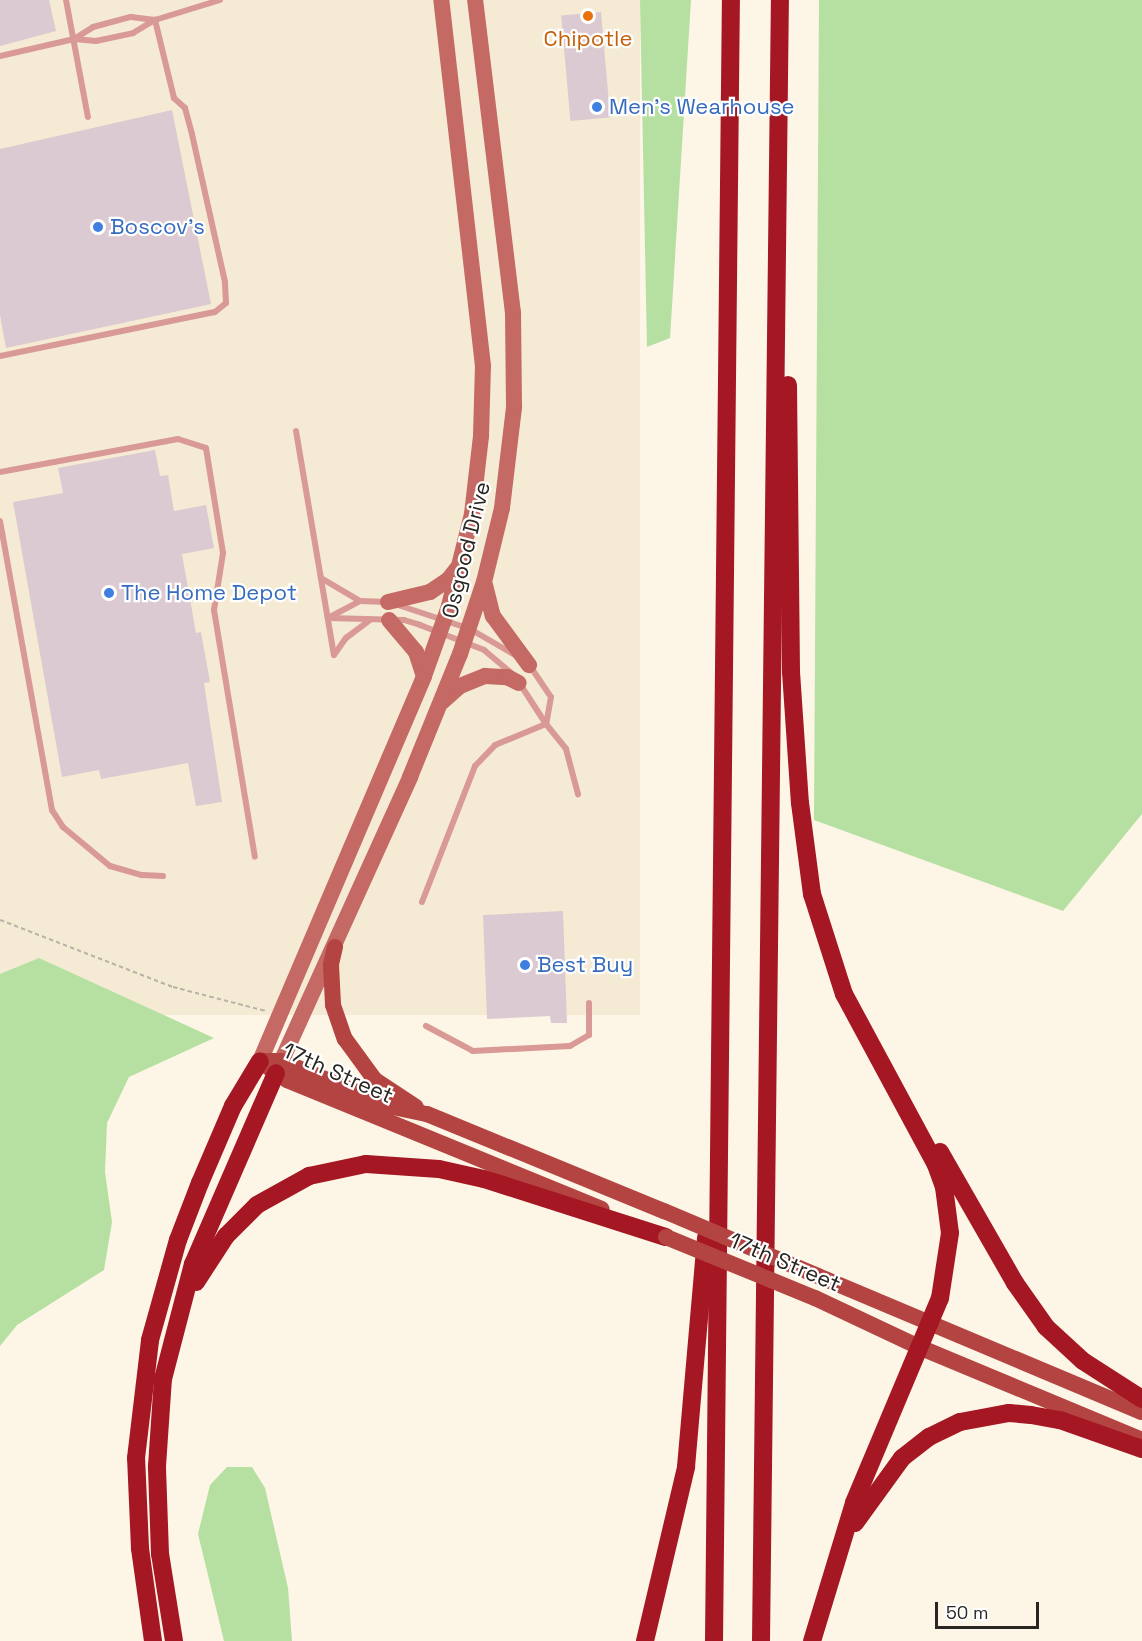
<!DOCTYPE html>
<style>
body{margin:0}
#map{position:relative;width:1142px;height:1641px;overflow:hidden;background:#fdf5e6;font-family:"Space Grotesk",sans-serif}
div>[style]{position:absolute}
.built>*{inset:0;background:#f5ebd4;transform-origin:0 0}
.green>*{inset:0;background:#b6e0a1}
.building>*{inset:0;background:#dbcad1;transform-origin:0 0}
.path>*{height:2px;margin-top:-1px;transform-origin:0;background:repeating-linear-gradient(90deg,#b9b3a7 0 4.5px,transparent 0 7.5px)}
.service>*{height:6px;margin:-3px;padding:0 3px;transform-origin:3px;border-radius:3px;background:#d99994}
.secondary>*{height:16px;margin:-8px;padding:0 8px;transform-origin:8px;border-radius:8px;background:#c56964}
.primary>*{height:16px;margin:-8px;padding:0 8px;transform-origin:8px;border-radius:8px;background:#b44442}
.motorway>*{height:18px;margin:-9px;padding:0 9px;transform-origin:9px;border-radius:9px;background:#a41723}
.primary-bridge>*{height:16px;margin:-8px;padding:0 8px;transform-origin:8px;border-radius:8px;background:#b44442}
.dots>*{width:16px;height:16px;translate:-50% -50%;box-sizing:border-box;border:3px solid #fff;border-radius:50%}
span{translate:-50% -50%;white-space:nowrap;text-align:center;line-height:1.15;-webkit-text-stroke:4.5px #fff;paint-order:stroke}
.food-label{font-size:22px;color:#c56008}
.shop-label{font-size:22px;color:#366cbe}
.left{translate:0 -50%;text-align:left}
.street-label{font-size:22px;color:#292621}
.scale{position:absolute;left:935px;top:1602px;width:104px;height:27px;box-sizing:border-box;border:3px solid #292621;border-top:0;padding-left:8px;font-size:18px;line-height:21px;white-space:nowrap;color:#292621;-webkit-text-stroke:4px #fff;paint-order:stroke}
</style>
<div id="map">
<div class="built">
<i style="left:0;top:0;width:640px;height:1015px"></i>
</div>
<div class="green">
<i style="clip-path:polygon(640px 0,691px 0,670px 338px,647px 347px)"></i>
<i style="clip-path:polygon(819px 0,1142px 0,1142px 814px,1063px 911px,814px 820px)"></i>
<i style="clip-path:polygon(39px 958px,214px 1038px,129px 1077px,107px 1123px,105px 1172px,112px 1222px,104px 1270px,17px 1325px,0 1346px,0 974px)"></i>
<i style="clip-path:polygon(227px 1467px,252px 1467px,265px 1488px,288px 1588px,292px 1641px,224px 1641px,198px 1534px,210px 1485px)"></i>
</div>
<div class="building">
<i style="clip-path:polygon(0 0,49px 0,56px 31px,0 46px)"></i>
<i style="left:601px;top:12px;width:106px;height:40px;rotate:85deg"></i>
<i style="clip-path:polygon(172px 110px,211px 304px,6px 348px,0 315px,0 149px)"></i>
<i style="clip-path:polygon(155px 450px,160px 476px,168px 475px,174px 511px,206px 505px,214px 548px,182px 554px,196px 633px,201px 632px,210px 682px,204px 683px,222px 802px,196px 806px,188px 763px,101px 779px,99px 770px,62px 777px,13px 502px,63px 493px,58px 468px)"></i>
<i style="clip-path:polygon(563px 911px,567px 1023px,551px 1023px,550px 1016px,487px 1019px,483px 915px)"></i>
</div>
<div class="path">
<i style="left:0;top:920px;width:186px;rotate:21.2deg"></i>
<i style="left:173px;top:987px;width:96px;rotate:14.5deg"></i>
</div>
<div class="service">
<i style="left:66px;top:0;width:119px;rotate:79.4deg"></i>
<i style="left:74px;top:39px;width:22px;rotate:-32deg"></i>
<i style="left:93px;top:27px;width:39px;rotate:-15deg"></i>
<i style="left:131px;top:17px;width:24px;rotate:7deg"></i>
<i style="left:0;top:56px;width:76px;rotate:-12.9deg"></i>
<i style="left:74px;top:39px;width:22px;rotate:5deg"></i>
<i style="left:96px;top:41px;width:38px;rotate:-12deg"></i>
<i style="left:133px;top:33px;width:26px;rotate:-31deg"></i>
<i style="left:155px;top:20px;width:68px;rotate:-17.1deg"></i>
<i style="left:0;top:356px;width:219px;rotate:-11.6deg"></i>
<i style="left:215px;top:312px;width:14px;rotate:-39deg"></i>
<i style="left:226px;top:303px;width:21px;rotate:-93deg"></i>
<i style="left:225px;top:282px;width:152px;rotate:-102.6deg"></i>
<i style="left:192px;top:134px;width:27px;rotate:-105deg"></i>
<i style="left:185px;top:108px;width:15px;rotate:-138deg"></i>
<i style="left:174px;top:98px;width:80px;rotate:-103.7deg"></i>
<i style="left:296px;top:431px;width:227px;rotate:80.4deg"></i>
<i style="left:0;top:472px;width:181px;rotate:-10.5deg"></i>
<i style="left:178px;top:439px;width:29px;rotate:18deg"></i>
<i style="left:206px;top:448px;width:106px;rotate:80.8deg"></i>
<i style="left:223px;top:553px;width:58px;rotate:99deg"></i>
<i style="left:214px;top:610px;width:250px;rotate:80.6deg"></i>
<i style="left:0;top:521px;width:294px;rotate:79.8deg"></i>
<i style="left:52px;top:810px;width:20px;rotate:57deg"></i>
<i style="left:63px;top:827px;width:61px;rotate:39.7deg"></i>
<i style="left:110px;top:866px;width:33px;rotate:16deg"></i>
<i style="left:142px;top:875px;width:21px;rotate:3deg"></i>
<i style="left:321px;top:578px;width:45px;rotate:30.5deg"></i>
<i style="left:398px;top:605px;width:76px;rotate:18.4deg"></i>
<i style="left:470px;top:629px;width:52px;rotate:30deg"></i>
<i style="left:328px;top:618px;width:36px;rotate:-28deg"></i>
<i style="left:360px;top:601px;width:28px;rotate:2deg"></i>
<i style="left:328px;top:618px;width:76px;rotate:1.5deg"></i>
<i style="left:404px;top:620px;width:17px;rotate:17deg"></i>
<i style="left:420px;top:625px;width:69px;rotate:21.3deg"></i>
<i style="left:484px;top:650px;width:40px;rotate:40deg"></i>
<i style="left:334px;top:655px;width:21px;rotate:-55deg"></i>
<i style="left:346px;top:638px;width:31px;rotate:-37deg"></i>
<i style="left:530px;top:666px;width:37px;rotate:56deg"></i>
<i style="left:551px;top:697px;width:27px;rotate:100deg"></i>
<i style="left:520px;top:684px;width:48px;rotate:57deg"></i>
<i style="left:422px;top:902px;width:146px;rotate:-68.7deg"></i>
<i style="left:475px;top:766px;width:29px;rotate:-46deg"></i>
<i style="left:495px;top:745px;width:55px;rotate:-22.4deg"></i>
<i style="left:546px;top:724px;width:32px;rotate:51deg"></i>
<i style="left:566px;top:749px;width:47px;rotate:75.1deg"></i>
<i style="left:426px;top:1026px;width:53px;rotate:28deg"></i>
<i style="left:473px;top:1051px;width:97px;rotate:-3deg"></i>
<i style="left:570px;top:1046px;width:22px;rotate:-30deg"></i>
<i style="left:589px;top:1035px;width:32px;rotate:-90deg"></i>
</div>
<div class="secondary">
<i style="left:485px;top:585px;width:32px;rotate:76deg"></i>
<i style="left:493px;top:616px;width:61px;rotate:53.7deg"></i>
<i style="left:388px;top:602px;width:43px;rotate:-13.4deg"></i>
<i style="left:430px;top:592px;width:22px;rotate:-34deg"></i>
<i style="left:448px;top:580px;width:16px;rotate:-52deg"></i>
<i style="left:389px;top:620px;width:42px;rotate:49.8deg"></i>
<i style="left:416px;top:652px;width:25px;rotate:72deg"></i>
<i style="left:442px;top:702px;width:24px;rotate:-42deg"></i>
<i style="left:460px;top:686px;width:27px;rotate:-22deg"></i>
<i style="left:485px;top:676px;width:22px;rotate:3deg"></i>
<i style="left:507px;top:677px;width:13px;rotate:27deg"></i>
<i style="left:260px;top:1061px;width:418px;rotate:-66.9deg"></i>
<i style="left:424px;top:676px;width:74px;rotate:-70.3deg"></i>
<i style="left:449px;top:606px;width:95px;rotate:-76deg"></i>
<i style="left:472px;top:514px;width:79px;rotate:-83.4deg"></i>
<i style="left:481px;top:436px;width:70px;rotate:-88.4deg"></i>
<i style="left:483px;top:366px;width:368px;rotate:-96.5deg"></i>
<i style="left:276px;top:1073px;width:325px;rotate:-65.6deg"></i>
<i style="left:410px;top:777px;width:133px;rotate:-67.9deg"></i>
<i style="left:460px;top:654px;width:76px;rotate:-71.6deg"></i>
<i style="left:484px;top:582px;width:76px;rotate:-76.3deg"></i>
<i style="left:502px;top:508px;width:102px;rotate:-83.2deg"></i>
<i style="left:514px;top:407px;width:94px;rotate:-90.6deg"></i>
<i style="left:513px;top:313px;width:315px;rotate:-96.9deg"></i>
</div>
<div class="primary">
<i style="left:335px;top:947px;width:18px;rotate:103deg"></i>
<i style="left:331px;top:965px;width:40px;rotate:87.1deg"></i>
<i style="left:333px;top:1005px;width:36px;rotate:71deg"></i>
<i style="left:345px;top:1039px;width:51px;rotate:53.8deg"></i>
<i style="left:375px;top:1080px;width:49px;rotate:33.4deg"></i>
<i style="left:260px;top:1061px;width:21px"></i>
<i style="left:281px;top:1061px;width:121px;rotate:22.3deg"></i>
<i style="left:393px;top:1107px;width:35px;rotate:12deg"></i>
<i style="left:427px;top:1114px;width:256px;rotate:22.3deg"></i>
<i style="left:265px;top:1065px;width:27px;rotate:34deg"></i>
<i style="left:287px;top:1080px;width:340px;rotate:22.3deg"></i>
<i style="left:818px;top:1276px;width:351px;rotate:22.8deg"></i>
<i style="left:815px;top:1298px;width:115px;rotate:25.2deg"></i>
<i style="left:919px;top:1347px;width:242px;rotate:22.6deg"></i>
</div>
<div class="motorway">
<i style="left:788px;top:385px;width:287px;rotate:89.4deg"></i>
<i style="left:791px;top:672px;width:131px;rotate:86.1deg"></i>
<i style="left:800px;top:803px;width:92px;rotate:82.5deg"></i>
<i style="left:812px;top:894px;width:105px;rotate:72.3deg"></i>
<i style="left:844px;top:994px;width:194px;rotate:61.7deg"></i>
<i style="left:936px;top:1165px;width:23px;rotate:70deg"></i>
<i style="left:944px;top:1187px;width:46px;rotate:82.6deg"></i>
<i style="left:950px;top:1233px;width:66px;rotate:98.7deg"></i>
<i style="left:940px;top:1298px;width:222px;rotate:112.8deg"></i>
<i style="left:854px;top:1503px;width:144px;rotate:106.9deg"></i>
<i style="left:940px;top:1152px;width:151px;rotate:60.2deg"></i>
<i style="left:1015px;top:1283px;width:54px;rotate:54.8deg"></i>
<i style="left:1046px;top:1327px;width:50px;rotate:42.6deg"></i>
<i style="left:1083px;top:1361px;width:70px;rotate:32.8deg"></i>
<i style="left:196px;top:1282px;width:55px;rotate:-56.9deg"></i>
<i style="left:226px;top:1236px;width:44px;rotate:-45deg"></i>
<i style="left:257px;top:1205px;width:60px;rotate:-29.1deg"></i>
<i style="left:309px;top:1176px;width:58px;rotate:-11.9deg"></i>
<i style="left:366px;top:1164px;width:73px;rotate:3.9deg"></i>
<i style="left:439px;top:1169px;width:46px;rotate:12.5deg"></i>
<i style="left:484px;top:1179px;width:191px;rotate:17.7deg"></i>
<i style="left:855px;top:1523px;width:80px;rotate:-54.1deg"></i>
<i style="left:902px;top:1458px;width:34px;rotate:-38deg"></i>
<i style="left:929px;top:1437px;width:34px;rotate:-26deg"></i>
<i style="left:960px;top:1422px;width:50px;rotate:-10.4deg"></i>
<i style="left:1009px;top:1413px;width:22px;rotate:5deg"></i>
<i style="left:1031px;top:1415px;width:29px;rotate:10deg"></i>
<i style="left:1060px;top:1420px;width:87px;rotate:19.5deg"></i>
<i style="left:153px;top:1641px;width:94px;rotate:-98deg"></i>
<i style="left:140px;top:1548px;width:90px;rotate:-92.5deg"></i>
<i style="left:136px;top:1458px;width:119px;rotate:-83.2deg"></i>
<i style="left:150px;top:1340px;width:104px;rotate:-74.4deg"></i>
<i style="left:178px;top:1240px;width:61px;rotate:-68.9deg"></i>
<i style="left:200px;top:1183px;width:84px;rotate:-66.8deg"></i>
<i style="left:233px;top:1106px;width:52px;rotate:-59deg"></i>
<i style="left:174px;top:1641px;width:88px;rotate:-99.1deg"></i>
<i style="left:160px;top:1554px;width:88px;rotate:-92deg"></i>
<i style="left:157px;top:1466px;width:87px;rotate:-86.1deg"></i>
<i style="left:163px;top:1379px;width:119px;rotate:-75.4deg"></i>
<i style="left:193px;top:1264px;width:208px;rotate:-66.5deg"></i>
<i style="left:645px;top:1641px;width:179px;rotate:-76.7deg"></i>
<i style="left:686px;top:1467px;width:230px;rotate:-85deg"></i>
<i style="left:714px;top:1641px;width:1641px;rotate:-89.41deg"></i>
<i style="left:761px;top:1641px;width:1641px;rotate:-89.34deg"></i>
</div>
<div class="primary-bridge">
<i style="left:664px;top:1211px;width:167px;rotate:22.9deg"></i>
<i style="left:666px;top:1237px;width:161px;rotate:22.3deg"></i>
</div>
<div class="dots">
<i style="left:588px;top:16px;background:#e8710a"></i>
<i style="left:597px;top:107px;background:#3f7fe0"></i>
<i style="left:98px;top:227px;background:#3f7fe0"></i>
<i style="left:109px;top:593px;background:#3f7fe0"></i>
<i style="left:525px;top:965px;background:#3f7fe0"></i>
</div>
<div class="food-label">
<span style="left:588px;top:39px">Chipotle</span>
</div>
<div class="shop-label">
<span class="left" style="left:609px;top:107px">Men's Wearhouse</span>
<span class="left" style="left:110px;top:227px">Boscov's</span>
<span class="left" style="left:121px;top:593px">The Home Depot</span>
<span class="left" style="left:537px;top:965px">Best Buy</span>
</div>
<div class="street-label">
<span style="left:466px;top:550px;rotate:-76deg">Osgood Drive</span>
<span style="left:338px;top:1073px;rotate:24deg">17th Street</span>
<span style="left:785px;top:1262px;rotate:23deg">17th Street</span>
</div>
<div class="scale">50 m</div>
</div>
